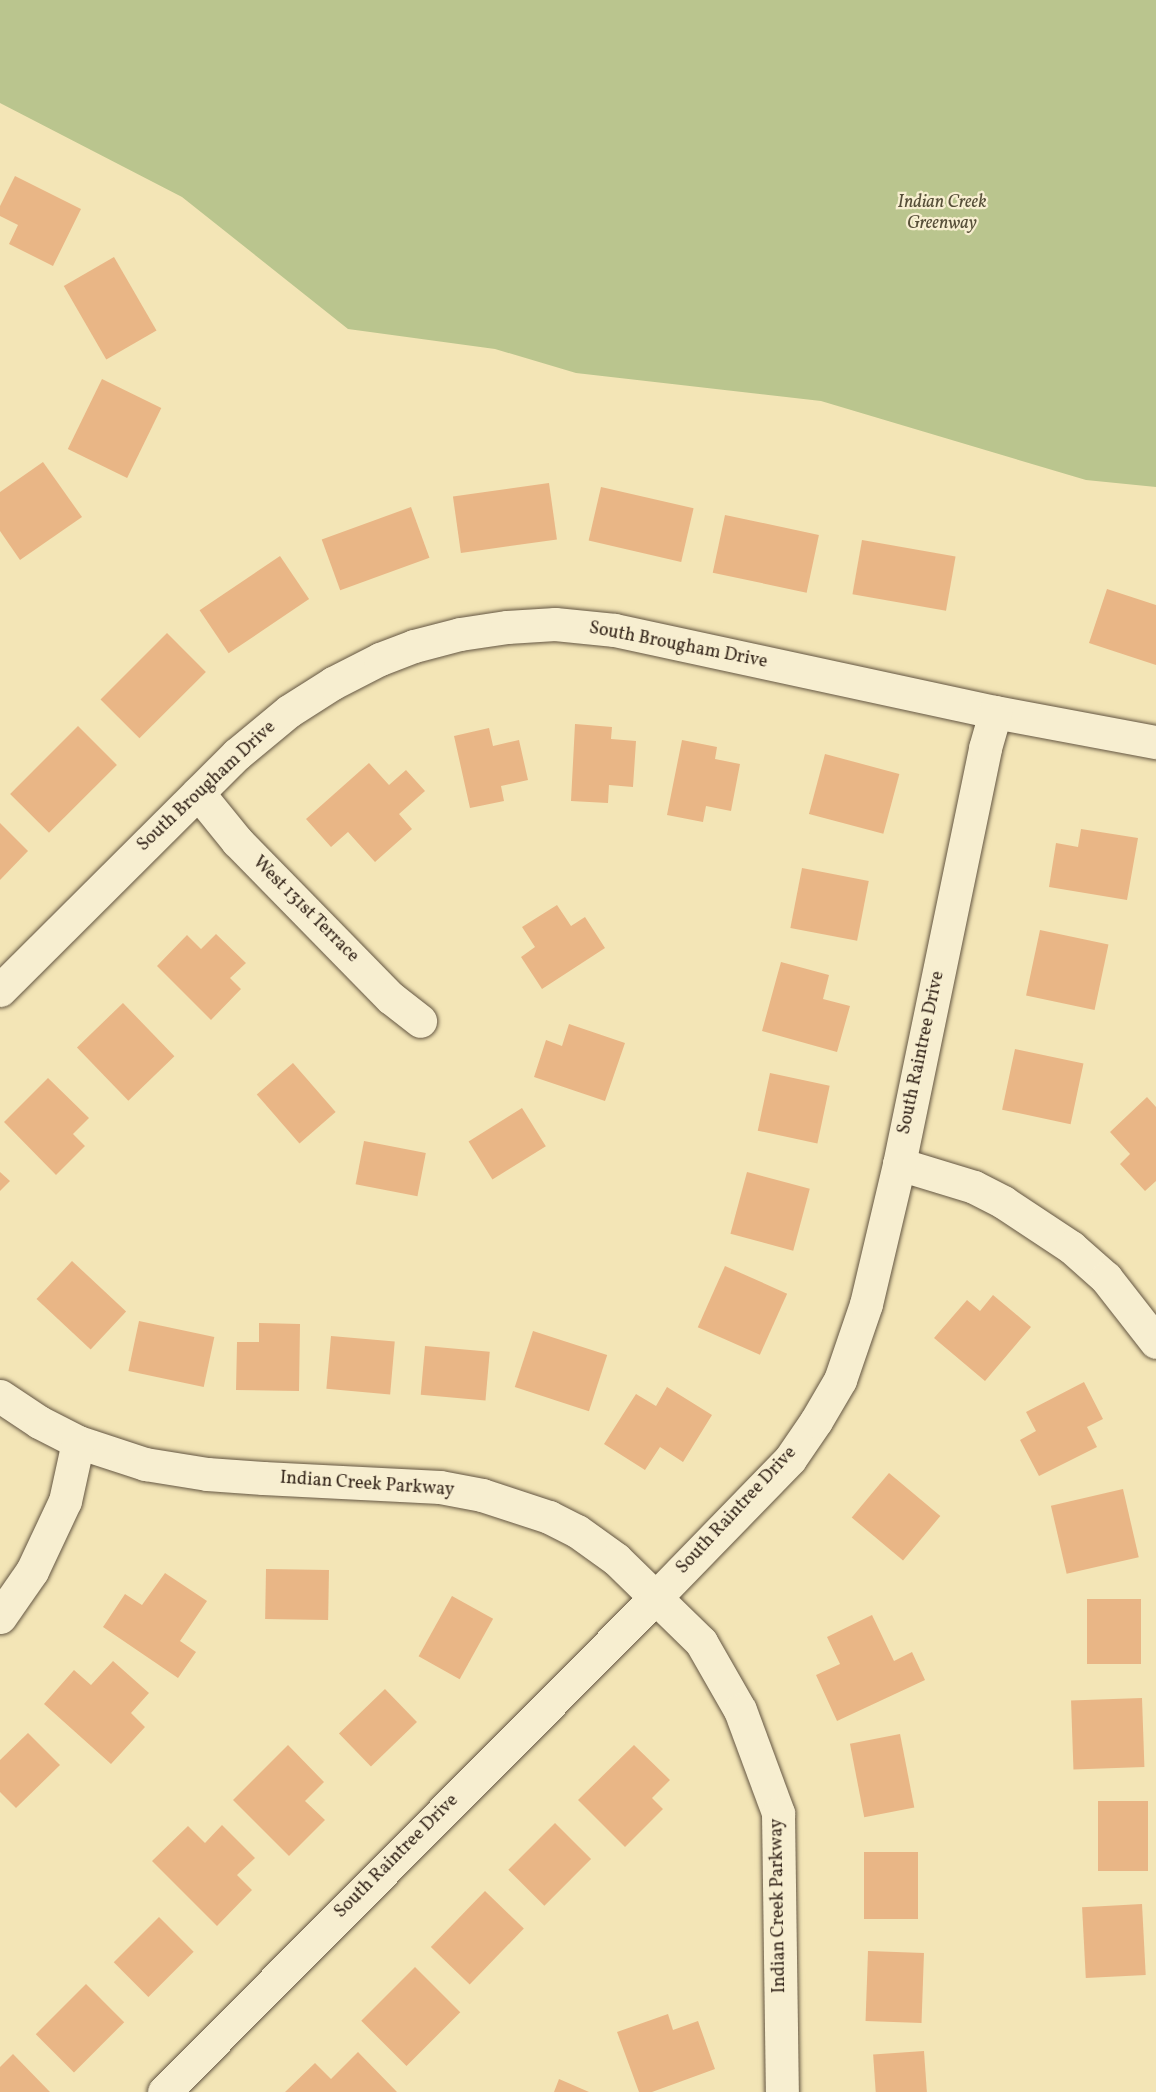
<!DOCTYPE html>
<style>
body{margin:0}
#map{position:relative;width:1156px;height:2092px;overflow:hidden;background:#f3e5b6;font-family:Vollkorn,serif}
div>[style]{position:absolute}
.green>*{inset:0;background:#bac58e}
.building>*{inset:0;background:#e9b686;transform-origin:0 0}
.roads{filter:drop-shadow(0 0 2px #645642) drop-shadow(0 0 2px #645642)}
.minor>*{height:33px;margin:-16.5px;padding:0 16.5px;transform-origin:16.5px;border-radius:16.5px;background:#f7eed0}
span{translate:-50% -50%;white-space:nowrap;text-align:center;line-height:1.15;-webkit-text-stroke:4.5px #f7eed0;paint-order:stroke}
.park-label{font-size:18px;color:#564e38;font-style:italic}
.street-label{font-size:18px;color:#35261b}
</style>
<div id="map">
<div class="green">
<i style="clip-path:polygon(0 0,1156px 0,1156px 487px,1086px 480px,821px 401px,576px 373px,495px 349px,348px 329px,182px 197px,0 103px)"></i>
</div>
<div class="building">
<i style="clip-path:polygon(15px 176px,81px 209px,53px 266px,9px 244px,18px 225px,0 216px,0 206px)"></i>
<i style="left:114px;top:257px;width:85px;height:58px;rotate:60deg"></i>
<i style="left:102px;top:379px;width:66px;height:78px;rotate:26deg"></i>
<i style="clip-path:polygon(43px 462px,82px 517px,20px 560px,0 531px,0 492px)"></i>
<i style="left:549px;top:483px;width:57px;height:97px;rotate:82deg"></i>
<i style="left:601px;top:487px;width:95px;height:55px;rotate:13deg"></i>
<i style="left:411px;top:507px;width:54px;height:95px;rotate:70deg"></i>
<i style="left:725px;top:515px;width:96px;height:59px;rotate:12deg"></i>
<i style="left:862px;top:540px;width:95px;height:55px;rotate:10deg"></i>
<i style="left:280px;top:556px;width:52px;height:97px;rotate:56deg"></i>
<i style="clip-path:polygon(1107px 589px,1156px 605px,1156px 665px,1089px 643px)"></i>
<i style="left:167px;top:633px;width:55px;height:94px;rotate:45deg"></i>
<i style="clip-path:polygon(575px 724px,612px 727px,611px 739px,636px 741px,633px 787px,609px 785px,608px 803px,571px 801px)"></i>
<i style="left:78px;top:726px;width:55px;height:96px;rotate:45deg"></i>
<i style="clip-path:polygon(489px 728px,493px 746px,519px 740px,528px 780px,501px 786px,504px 801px,470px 808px,454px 736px)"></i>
<i style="clip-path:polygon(682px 740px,717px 747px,715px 759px,740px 764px,731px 811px,706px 806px,703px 822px,667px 815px)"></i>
<i style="left:825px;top:754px;width:77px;height:62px;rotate:15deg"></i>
<i style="clip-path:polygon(369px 763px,389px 785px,406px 770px,425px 791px,399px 814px,412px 829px,375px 862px,348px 832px,331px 847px,306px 819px)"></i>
<i style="clip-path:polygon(0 823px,28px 851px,0 880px)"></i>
<i style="clip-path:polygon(1081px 829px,1138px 838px,1127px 900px,1049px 887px,1056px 843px,1078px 847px)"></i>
<i style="left:802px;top:868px;width:68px;height:61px;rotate:11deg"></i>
<i style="clip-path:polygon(557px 905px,571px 926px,585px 917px,605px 948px,542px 989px,521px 957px,535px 947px,522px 927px)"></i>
<i style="left:1040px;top:930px;width:70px;height:67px;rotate:12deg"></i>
<i style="clip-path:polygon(216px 934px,246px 963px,230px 978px,241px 989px,211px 1020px,157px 966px,187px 935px,201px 949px)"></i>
<i style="clip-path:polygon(781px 962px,829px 975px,823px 999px,850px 1006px,837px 1052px,762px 1031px)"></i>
<i style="left:123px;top:1003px;width:74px;height:64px;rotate:46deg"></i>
<i style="clip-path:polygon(569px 1024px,625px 1043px,605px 1101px,534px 1077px,546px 1040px,562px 1046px)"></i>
<i style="left:1015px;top:1049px;width:70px;height:62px;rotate:12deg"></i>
<i style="left:293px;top:1063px;width:65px;height:48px;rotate:49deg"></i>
<i style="left:770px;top:1073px;width:61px;height:59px;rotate:12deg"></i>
<i style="clip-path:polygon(48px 1078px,89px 1118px,73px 1134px,85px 1146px,56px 1175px,4px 1122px)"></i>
<i style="clip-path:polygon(1147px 1097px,1156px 1107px,1156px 1181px,1145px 1191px,1120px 1164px,1130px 1154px,1110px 1132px)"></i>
<i style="left:522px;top:1108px;width:45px;height:63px;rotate:58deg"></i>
<i style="left:364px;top:1141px;width:63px;height:44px;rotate:11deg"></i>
<i style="clip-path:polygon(0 1172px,10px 1181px,0 1191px)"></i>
<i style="left:747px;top:1172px;width:65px;height:64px;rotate:15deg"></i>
<i style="left:72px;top:1261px;width:74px;height:52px;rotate:43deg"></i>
<i style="left:725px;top:1266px;width:68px;height:67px;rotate:24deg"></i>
<i style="clip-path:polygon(993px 1295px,1031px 1327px,985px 1381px,934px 1338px,967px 1300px,980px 1311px)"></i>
<i style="left:139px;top:1321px;width:77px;height:51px;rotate:12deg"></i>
<i style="clip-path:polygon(259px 1323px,300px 1324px,299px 1391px,236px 1390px,237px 1342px,259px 1342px)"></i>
<i style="left:533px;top:1331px;width:78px;height:59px;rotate:18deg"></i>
<i style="left:331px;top:1336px;width:64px;height:53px;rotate:5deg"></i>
<i style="left:425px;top:1346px;width:65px;height:49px;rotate:5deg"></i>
<i style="clip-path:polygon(1084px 1382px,1103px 1419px,1087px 1427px,1097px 1447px,1039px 1476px,1020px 1440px,1036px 1431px,1026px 1412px)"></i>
<i style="clip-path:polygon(667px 1387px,712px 1415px,683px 1462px,660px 1447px,645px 1470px,604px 1444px,636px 1394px,656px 1406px)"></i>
<i style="left:889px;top:1473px;width:67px;height:58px;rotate:40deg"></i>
<i style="left:1123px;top:1489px;width:70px;height:74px;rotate:77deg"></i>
<i style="left:266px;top:1569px;width:63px;height:50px;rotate:1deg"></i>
<i style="clip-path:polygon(165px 1573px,207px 1601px,180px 1641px,196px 1652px,178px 1678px,103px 1627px,125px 1594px,142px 1605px)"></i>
<i style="left:452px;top:1596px;width:47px;height:69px;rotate:29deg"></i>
<i style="left:1087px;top:1599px;width:54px;height:65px"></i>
<i style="clip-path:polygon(872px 1615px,894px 1661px,912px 1652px,925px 1680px,837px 1721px,816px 1675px,840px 1664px,827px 1637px)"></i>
<i style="clip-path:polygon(113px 1661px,149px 1693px,131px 1713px,145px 1727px,111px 1764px,44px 1704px,74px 1670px,91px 1685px)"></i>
<i style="left:385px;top:1689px;width:46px;height:64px;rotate:46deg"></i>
<i style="left:1142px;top:1698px;width:69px;height:71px;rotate:88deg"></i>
<i style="clip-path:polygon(28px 1733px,60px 1765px,16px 1808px,0 1792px,0 1760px)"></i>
<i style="left:900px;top:1734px;width:75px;height:51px;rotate:79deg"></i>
<i style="clip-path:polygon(288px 1745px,324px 1782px,305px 1801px,325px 1820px,289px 1856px,233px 1800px)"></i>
<i style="clip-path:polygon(634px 1745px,670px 1780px,652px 1798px,663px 1809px,625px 1847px,578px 1800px)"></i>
<i style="left:1098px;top:1801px;width:50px;height:70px"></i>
<i style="left:555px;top:1823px;width:51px;height:66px;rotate:45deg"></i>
<i style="clip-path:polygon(222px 1825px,255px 1858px,237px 1875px,252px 1890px,217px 1926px,152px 1861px,188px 1826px,205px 1843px)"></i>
<i style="left:864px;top:1852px;width:54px;height:67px"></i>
<i style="left:485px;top:1891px;width:54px;height:78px;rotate:44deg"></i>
<i style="left:1142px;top:1904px;width:71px;height:60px;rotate:87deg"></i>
<i style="left:159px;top:1917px;width:49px;height:64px;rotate:45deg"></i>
<i style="left:868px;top:1951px;width:56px;height:70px;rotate:2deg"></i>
<i style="left:415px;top:1967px;width:64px;height:76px;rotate:45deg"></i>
<i style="left:86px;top:1984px;width:54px;height:71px;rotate:45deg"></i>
<i style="clip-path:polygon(668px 2014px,673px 2030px,698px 2021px,715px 2069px,652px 2092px,639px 2092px,617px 2032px)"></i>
<i style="left:924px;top:2051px;width:41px;height:51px;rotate:86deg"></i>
<i style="clip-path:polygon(358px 2052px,397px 2092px,285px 2092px,315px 2063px,331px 2079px)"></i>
<i style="clip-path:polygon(13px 2054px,50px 2092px,0 2092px,0 2067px)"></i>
<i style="clip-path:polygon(559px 2079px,589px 2092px,554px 2092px)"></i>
</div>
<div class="roads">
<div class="minor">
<i style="left:198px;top:793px;width:62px;rotate:50.9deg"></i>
<i style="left:237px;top:841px;width:220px;rotate:45.6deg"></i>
<i style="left:391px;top:998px;width:37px;rotate:38deg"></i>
<i style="left:0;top:990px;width:334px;rotate:-44.9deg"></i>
<i style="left:237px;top:754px;width:67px;rotate:-39.6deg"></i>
<i style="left:289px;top:711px;width:52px;rotate:-32.5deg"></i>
<i style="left:333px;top:683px;width:53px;rotate:-27.1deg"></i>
<i style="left:380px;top:659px;width:36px;rotate:-21deg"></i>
<i style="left:414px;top:646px;width:48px;rotate:-14.6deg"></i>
<i style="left:460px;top:634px;width:48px;rotate:-8.5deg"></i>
<i style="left:507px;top:627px;width:48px;rotate:-3.6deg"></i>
<i style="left:555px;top:624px;width:60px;rotate:5.7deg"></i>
<i style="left:615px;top:630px;width:389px;rotate:12.2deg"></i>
<i style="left:995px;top:712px;width:164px;rotate:10.6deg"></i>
<i style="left:899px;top:1164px;width:78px;rotate:17deg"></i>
<i style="left:974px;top:1187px;width:33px;rotate:27deg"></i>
<i style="left:1003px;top:1202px;width:82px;rotate:33.5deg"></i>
<i style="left:1071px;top:1247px;width:47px;rotate:41.5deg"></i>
<i style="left:1106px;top:1278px;width:81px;rotate:52deg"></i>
<i style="left:0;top:1396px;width:47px;rotate:33.7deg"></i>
<i style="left:39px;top:1422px;width:44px;rotate:27.1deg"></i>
<i style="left:78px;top:1442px;width:71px;rotate:18.2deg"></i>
<i style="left:145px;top:1464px;width:63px;rotate:9.2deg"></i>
<i style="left:207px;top:1474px;width:56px;rotate:4.1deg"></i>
<i style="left:263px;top:1478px;width:177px;rotate:2.9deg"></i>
<i style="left:440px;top:1487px;width:43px;rotate:10.8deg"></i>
<i style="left:482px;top:1495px;width:71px;rotate:18.2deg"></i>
<i style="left:549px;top:1517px;width:31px;rotate:27deg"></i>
<i style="left:577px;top:1531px;width:48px;rotate:35.7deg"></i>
<i style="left:616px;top:1559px;width:119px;rotate:44.3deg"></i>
<i style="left:701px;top:1642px;width:78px;rotate:60.2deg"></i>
<i style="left:740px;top:1710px;width:110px;rotate:69.7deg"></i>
<i style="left:778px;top:1813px;width:279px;rotate:89.2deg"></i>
<i style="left:0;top:1617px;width:56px;rotate:-55.2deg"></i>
<i style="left:32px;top:1571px;width:77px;rotate:-64.8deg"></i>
<i style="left:65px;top:1501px;width:60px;rotate:-77.6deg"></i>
<i style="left:164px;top:2092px;width:698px;rotate:-45.17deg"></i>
<i style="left:656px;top:1597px;width:192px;rotate:-45.8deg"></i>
<i style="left:790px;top:1459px;width:46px;rotate:-55.6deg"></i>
<i style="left:816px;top:1421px;width:48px;rotate:-59.7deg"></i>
<i style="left:840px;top:1380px;width:80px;rotate:-71.1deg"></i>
<i style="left:866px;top:1304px;width:144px;rotate:-76.7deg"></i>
<i style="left:899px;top:1164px;width:425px;rotate:-78.3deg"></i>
<i style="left:985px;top:748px;width:37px;rotate:-74deg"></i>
</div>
</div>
<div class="park-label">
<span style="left:942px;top:214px">Indian Creek<br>Greenway</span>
</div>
<div class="street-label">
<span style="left:678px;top:646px;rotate:11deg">South Brougham Drive</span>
<span style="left:207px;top:787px;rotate:-43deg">South Brougham Drive</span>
<span style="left:305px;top:910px;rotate:45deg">West 131st Terrace</span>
<span style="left:922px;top:1053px;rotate:-78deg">South Raintree Drive</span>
<span style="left:367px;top:1485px;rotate:4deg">Indian Creek Parkway</span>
<span style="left:737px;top:1511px;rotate:-47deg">South Raintree Drive</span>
<span style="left:397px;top:1857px;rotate:-45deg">South Raintree Drive</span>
<span style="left:779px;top:1906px;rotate:-91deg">Indian Creek Parkway</span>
</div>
</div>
